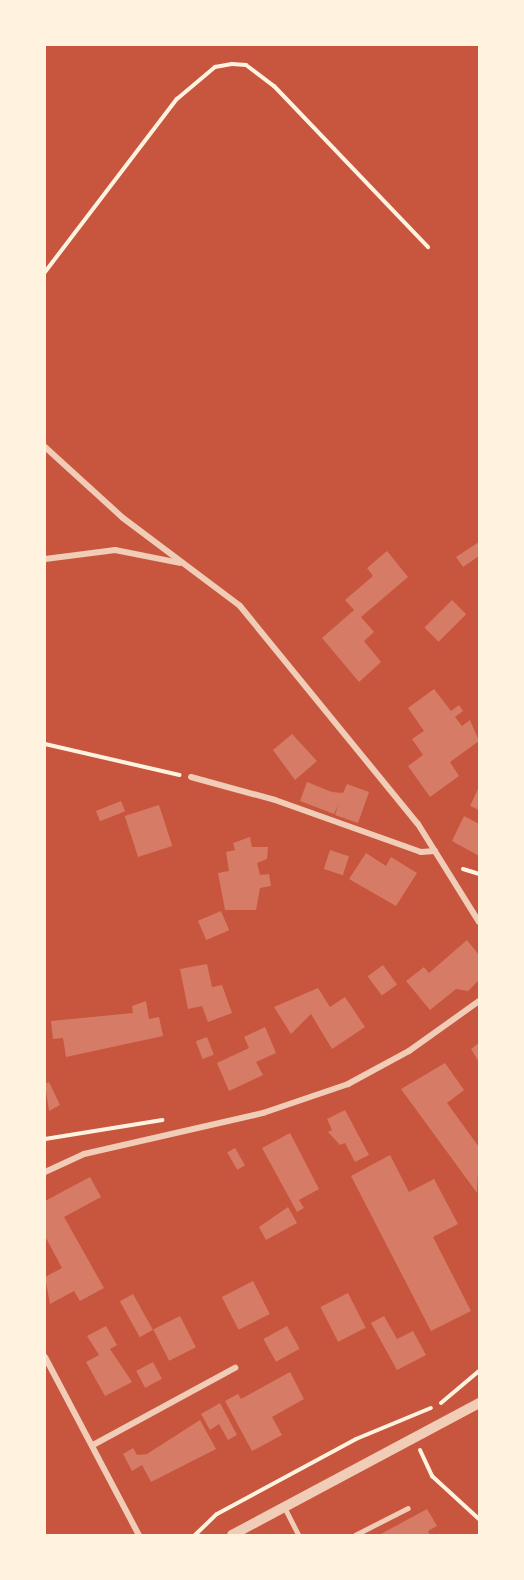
<!DOCTYPE html>
<style>
body{margin:0}
#map{position:relative;width:524px;height:1580px;overflow:hidden;background:#c8553d;font-family:"Work Sans",sans-serif}
div>[style]{position:absolute}
.building>*{inset:0;background:#d67c66;transform-origin:0 0}
.path>*{height:4px;margin:-2px;padding:0 2px;transform-origin:2px;border-radius:2px;background:#fff3e0}
.service>*{height:4.5px;margin:-2.25px;padding:0 2.25px;transform-origin:2.25px;border-radius:2.25px;background:#f1ccb7}
.minor>*{height:6px;margin:-3px;padding:0 3px;transform-origin:3px;border-radius:3px;background:#f1ccb7}
.tertiary>*{height:10px;margin:-5px;padding:0 5px;transform-origin:5px;border-radius:5px;background:#f1ccb7}
span{translate:-50% -50%;white-space:nowrap;text-align:center;line-height:1.15;-webkit-text-stroke:5px #fff3e0;paint-order:stroke}
.frame{position:absolute;inset:0;border:46px solid #fff3e0;pointer-events:none}
</style>
<div id="map">
<div class="building">
<i style="clip-path:polygon(479px 542px,479px 556px,463px 567px,456px 557px)"></i>
<i style="clip-path:polygon(387px 551px,408px 577px,361px 617px,374px 632px,364px 641px,381px 662px,359px 682px,322px 638px,354px 610px,345px 600px,373px 576px,367px 568px)"></i>
<i style="left:452px;top:600px;width:20px;height:39px;rotate:45deg"></i>
<i style="clip-path:polygon(434px 689px,451px 711px,459px 705px,463px 711px,455px 717px,462px 726px,470px 720px,479px 741px,450px 762px,459px 776px,430px 797px,408px 766px,423px 755px,412px 739px,424px 731px,408px 708px)"></i>
<i style="clip-path:polygon(292px 734px,317px 761px,295px 780px,273px 750px)"></i>
<i style="clip-path:polygon(307px 782px,332px 792px,343px 793px,347px 784px,369px 792px,358px 823px,335px 815px,339px 803px,334px 814px,300px 801px)"></i>
<i style="clip-path:polygon(479px 787px,479px 810px,470px 806px)"></i>
<i style="left:121px;top:801px;width:11px;height:27px;rotate:68deg"></i>
<i style="left:159px;top:805px;width:43px;height:36px;rotate:72deg"></i>
<i style="clip-path:polygon(464px 816px,479px 824px,479px 856px,452px 841px)"></i>
<i style="clip-path:polygon(250px 837px,252px 847px,268px 847px,267px 859px,257px 863px,260px 875px,269px 874px,271px 886px,260px 888px,256px 910px,225px 910px,218px 873px,229px 871px,226px 852px,235px 850px,233px 843px)"></i>
<i style="left:330px;top:850px;width:20px;height:20px;rotate:18deg"></i>
<i style="clip-path:polygon(366px 853px,386px 866px,391px 857px,417px 873px,396px 906px,349px 879px)"></i>
<i style="left:221px;top:911px;width:21px;height:25px;rotate:67deg"></i>
<i style="clip-path:polygon(467px 940px,479px 955px,479px 980px,468px 991px,456px 989px,430px 1010px,406px 981px,424px 967px,429px 973px)"></i>
<i style="clip-path:polygon(207px 964px,212px 987px,222px 985px,232px 1013px,208px 1022px,202px 1006px,188px 1009px,180px 969px)"></i>
<i style="left:383px;top:965px;width:24px;height:19px;rotate:54deg"></i>
<i style="clip-path:polygon(318px 988px,330px 1007px,345px 997px,365px 1027px,332px 1049px,311px 1014px,291px 1034px,274px 1007px)"></i>
<i style="clip-path:polygon(146px 1001px,149px 1019px,159px 1017px,163px 1036px,66px 1057px,63px 1038px,53px 1039px,51px 1021px,133px 1013px,132px 1006px)"></i>
<i style="clip-path:polygon(265px 1027px,276px 1053px,256px 1062px,263px 1075px,229px 1091px,217px 1063px,249px 1048px,244px 1037px)"></i>
<i style="left:207px;top:1037px;width:19px;height:12px;rotate:69deg"></i>
<i style="clip-path:polygon(479px 1043px,479px 1062px,471px 1049px)"></i>
<i style="clip-path:polygon(445px 1063px,464px 1090px,447px 1103px,479px 1147px,477px 1193px,401px 1089px)"></i>
<i style="clip-path:polygon(49px 1082px,60px 1105px,49px 1111px,45px 1084px)"></i>
<i style="clip-path:polygon(345px 1110px,369px 1155px,355px 1162px,345px 1143px,340px 1145px,328px 1132px,332px 1130px,327px 1119px)"></i>
<i style="clip-path:polygon(290px 1133px,319px 1189px,299px 1200px,304px 1208px,297px 1212px,262px 1148px)"></i>
<i style="left:235px;top:1148px;width:20px;height:9px;rotate:60deg"></i>
<i style="clip-path:polygon(390px 1155px,409px 1192px,434px 1179px,458px 1224px,433px 1237px,471px 1311px,431px 1331px,351px 1176px)"></i>
<i style="clip-path:polygon(90px 1177px,101px 1197px,64px 1217px,104px 1288px,80px 1301px,74px 1291px,50px 1304px,45px 1277px,62px 1268px,45px 1236px,45px 1201px)"></i>
<i style="clip-path:polygon(288px 1207px,297px 1223px,266px 1240px,259px 1227px)"></i>
<i style="left:253px;top:1281px;width:37px;height:35px;rotate:63deg"></i>
<i style="left:348px;top:1293px;width:39px;height:31px;rotate:63deg"></i>
<i style="left:133px;top:1294px;width:41px;height:15px;rotate:61deg"></i>
<i style="left:180px;top:1316px;width:35px;height:30px;rotate:63deg"></i>
<i style="clip-path:polygon(384px 1316px,397px 1339px,413px 1331px,426px 1355px,397px 1370px,371px 1323px)"></i>
<i style="clip-path:polygon(106px 1326px,117px 1345px,110px 1349px,132px 1382px,105px 1396px,86px 1362px,99px 1355px,87px 1336px)"></i>
<i style="left:287px;top:1326px;width:26px;height:27px;rotate:61deg"></i>
<i style="left:153px;top:1362px;width:19px;height:19px;rotate:62deg"></i>
<i style="clip-path:polygon(290px 1372px,304px 1399px,272px 1417px,282px 1435px,252px 1451px,225px 1401px,238px 1394px,241px 1399px)"></i>
<i style="clip-path:polygon(220px 1403px,237px 1435px,228px 1440px,219px 1424px,210px 1430px,201px 1414px)"></i>
<i style="clip-path:polygon(200px 1420px,216px 1449px,151px 1482px,142px 1465px,132px 1471px,123px 1454px,133px 1448px,137px 1455px,147px 1454px)"></i>
<i style="clip-path:polygon(427px 1509px,437px 1526px,428px 1531px,430px 1535px,379px 1535px)"></i>
</div>
<div class="path">
<i style="left:45px;top:272px;width:218px;rotate:-52.7deg"></i>
<i style="left:177px;top:99px;width:50px;rotate:-40.1deg"></i>
<i style="left:215px;top:67px;width:17px;rotate:-10deg"></i>
<i style="left:232px;top:64px;width:14px;rotate:4deg"></i>
<i style="left:246px;top:65px;width:35px;rotate:37deg"></i>
<i style="left:274px;top:86px;width:223px;rotate:46.3deg"></i>
<i style="left:45px;top:744px;width:138px;rotate:13deg"></i>
<i style="left:463px;top:869px;width:17px;rotate:17deg"></i>
<i style="left:45px;top:1139px;width:119px;rotate:-9.2deg"></i>
<i style="left:441px;top:1403px;width:50px;rotate:-40.1deg"></i>
<i style="left:420px;top:1450px;width:29px;rotate:65deg"></i>
<i style="left:432px;top:1476px;width:64px;rotate:42.5deg"></i>
<i style="left:195px;top:1535px;width:30px;rotate:-44deg"></i>
<i style="left:217px;top:1514px;width:158px;rotate:-28.3deg"></i>
<i style="left:356px;top:1439px;width:81px;rotate:-22.5deg"></i>
</div>
<div class="service">
<i style="left:285px;top:1508px;width:30px;rotate:63deg"></i>
<i style="left:355px;top:1535px;width:59px;rotate:-27deg"></i>
</div>
<div class="minor">
<i style="left:45px;top:447px;width:105px;rotate:42.3deg"></i>
<i style="left:123px;top:518px;width:146px;rotate:36.9deg"></i>
<i style="left:240px;top:606px;width:281px;rotate:50.8deg"></i>
<i style="left:418px;top:824px;width:115px;rotate:58.1deg"></i>
<i style="left:45px;top:559px;width:71px;rotate:-7.3deg"></i>
<i style="left:115px;top:550px;width:66px;rotate:11.3deg"></i>
<i style="left:191px;top:777px;width:87px;rotate:15.3deg"></i>
<i style="left:275px;top:800px;width:155px;rotate:19.6deg"></i>
<i style="left:421px;top:852px;width:14px;rotate:-4deg"></i>
<i style="left:45px;top:1172px;width:43px;rotate:-24.8deg"></i>
<i style="left:84px;top:1154px;width:184px;rotate:-12.9deg"></i>
<i style="left:263px;top:1113px;width:90px;rotate:-18.8deg"></i>
<i style="left:348px;top:1084px;width:69px;rotate:-28.4deg"></i>
<i style="left:409px;top:1051px;width:86px;rotate:-35.5deg"></i>
<i style="left:45px;top:1357px;width:201px;rotate:62.2deg"></i>
<i style="left:93px;top:1445px;width:162px;rotate:-28.5deg"></i>
</div>
<div class="tertiary">
<i style="left:232px;top:1535px;width:280px;rotate:-28.1deg"></i>
</div>
<div class="frame"></div>
</div>
